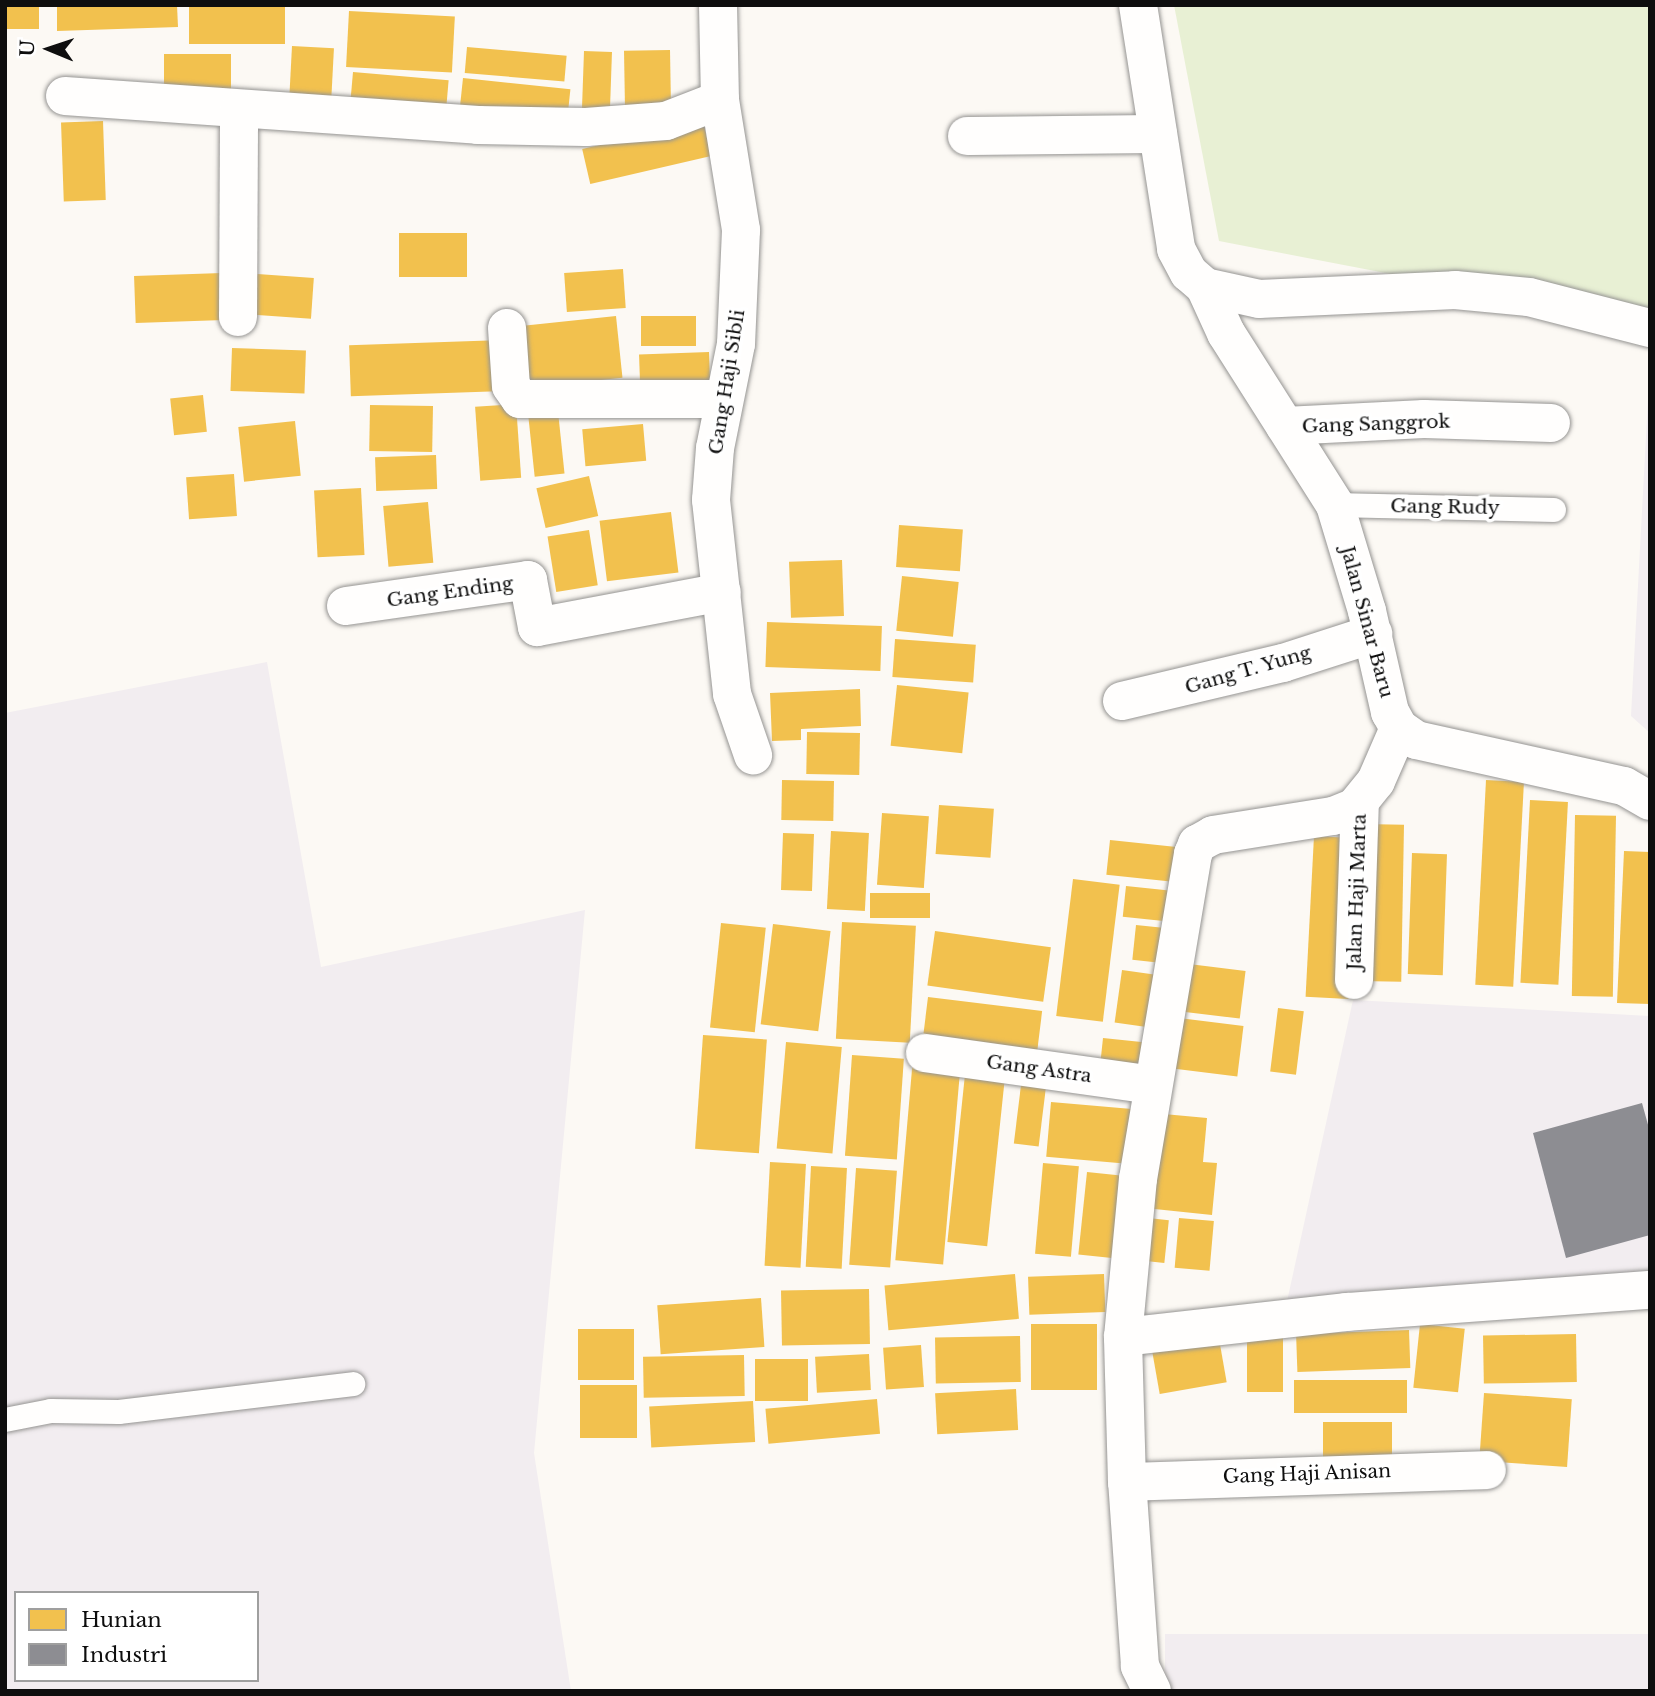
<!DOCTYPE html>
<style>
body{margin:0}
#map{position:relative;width:1655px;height:1696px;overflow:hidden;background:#fcf9f4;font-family:"Libre Baskerville",serif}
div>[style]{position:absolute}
.industrial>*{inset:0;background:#f2edf0;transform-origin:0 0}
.green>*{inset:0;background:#e8f0d4}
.homes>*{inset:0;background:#f2c14e;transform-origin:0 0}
.industry>*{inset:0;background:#8d8d92}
.roads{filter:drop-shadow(0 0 2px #959492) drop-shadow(0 0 2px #959492)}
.service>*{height:24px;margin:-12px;padding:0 12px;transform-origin:12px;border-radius:12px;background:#fffefd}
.minor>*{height:38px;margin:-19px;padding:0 19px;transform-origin:19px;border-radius:19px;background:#fffefd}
.tertiary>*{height:38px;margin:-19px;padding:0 19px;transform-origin:19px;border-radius:19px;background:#fffefd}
span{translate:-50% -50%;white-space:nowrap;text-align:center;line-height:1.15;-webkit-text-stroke:7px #fff;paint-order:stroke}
.street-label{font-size:19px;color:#0e0e0e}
.frame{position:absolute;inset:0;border:7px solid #0e0e0e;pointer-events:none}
.legend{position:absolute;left:14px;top:1591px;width:245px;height:91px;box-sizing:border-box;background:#fff;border:2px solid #9f9f9f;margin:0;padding:9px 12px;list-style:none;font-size:21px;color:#0e0e0e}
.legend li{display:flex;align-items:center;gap:14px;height:35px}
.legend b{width:35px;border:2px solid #9f9f9f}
.north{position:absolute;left:14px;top:14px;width:70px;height:70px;-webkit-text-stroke:5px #fff;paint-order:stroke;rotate:272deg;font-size:19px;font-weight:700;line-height:28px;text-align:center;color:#0e0e0e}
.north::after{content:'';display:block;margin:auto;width:24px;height:32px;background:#0e0e0e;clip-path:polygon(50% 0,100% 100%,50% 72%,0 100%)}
</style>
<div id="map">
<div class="industrial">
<i style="clip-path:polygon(1650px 362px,1650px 733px,1631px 716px)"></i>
<i style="clip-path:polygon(evenodd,267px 662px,321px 967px,585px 910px,534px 1453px,571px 1691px,5px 1691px,5px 713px,267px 662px,16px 1593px,257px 1593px,257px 1680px,16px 1680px,16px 1593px)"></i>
<i style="clip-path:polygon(1353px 1000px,1650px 1016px,1650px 1290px,1286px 1306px)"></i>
<i style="left:1650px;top:1634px;width:57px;height:485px;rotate:90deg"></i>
</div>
<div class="green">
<i style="clip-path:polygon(1174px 5px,1650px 5px,1650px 324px,1219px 241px)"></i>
</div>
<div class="homes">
<i style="left:5px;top:5px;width:34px;height:24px"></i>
<i style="clip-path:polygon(57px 5px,177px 5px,178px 27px,57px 31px)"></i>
<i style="left:189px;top:5px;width:96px;height:39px"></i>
<i style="left:349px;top:11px;width:106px;height:56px;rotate:3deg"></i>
<i style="left:292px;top:46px;width:42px;height:64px;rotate:3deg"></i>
<i style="left:467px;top:47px;width:100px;height:26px;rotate:5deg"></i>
<i style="left:670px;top:50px;width:55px;height:46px;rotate:89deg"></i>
<i style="left:584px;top:51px;width:28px;height:65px;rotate:2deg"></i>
<i style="left:231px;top:54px;width:41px;height:67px;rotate:90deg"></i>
<i style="left:353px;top:72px;width:96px;height:36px;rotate:5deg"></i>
<i style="left:463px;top:78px;width:108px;height:34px;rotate:6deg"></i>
<i style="left:103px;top:121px;width:79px;height:42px;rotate:88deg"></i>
<i style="left:703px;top:121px;width:36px;height:124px;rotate:77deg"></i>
<i style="left:467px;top:233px;width:44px;height:68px;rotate:90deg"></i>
<i style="left:623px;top:269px;width:39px;height:59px;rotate:86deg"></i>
<i style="left:222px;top:273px;width:47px;height:88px;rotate:88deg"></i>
<i style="left:243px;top:273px;width:71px;height:41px;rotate:4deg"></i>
<i style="left:616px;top:316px;width:62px;height:105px;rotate:84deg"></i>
<i style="left:641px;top:316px;width:55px;height:30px"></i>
<i style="left:503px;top:340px;width:51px;height:154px;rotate:88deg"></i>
<i style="left:232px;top:348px;width:74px;height:43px;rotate:2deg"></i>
<i style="left:709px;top:352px;width:34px;height:70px;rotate:88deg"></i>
<i style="left:203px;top:395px;width:37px;height:33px;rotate:84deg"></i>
<i style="left:557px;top:402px;width:72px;height:30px;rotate:84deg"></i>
<i style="left:516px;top:404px;width:74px;height:41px;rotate:86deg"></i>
<i style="left:370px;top:405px;width:63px;height:46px;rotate:1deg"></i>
<i style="left:295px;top:421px;width:55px;height:57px;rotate:84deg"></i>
<i style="left:643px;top:424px;width:37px;height:61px;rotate:85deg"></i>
<i style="left:436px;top:455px;width:34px;height:61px;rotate:88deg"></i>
<i style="left:234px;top:474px;width:42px;height:48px;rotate:86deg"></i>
<i style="left:589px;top:476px;width:41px;height:54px;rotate:77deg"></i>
<i style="left:361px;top:488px;width:67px;height:47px;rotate:87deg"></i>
<i style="left:428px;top:502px;width:61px;height:45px;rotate:85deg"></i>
<i style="left:671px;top:512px;width:61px;height:72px;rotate:83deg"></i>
<i style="left:899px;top:525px;width:64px;height:42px;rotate:4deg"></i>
<i style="left:589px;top:530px;width:56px;height:42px;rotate:81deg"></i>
<i style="left:842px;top:560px;width:56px;height:53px;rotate:88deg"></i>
<i style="left:902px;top:576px;width:57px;height:55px;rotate:6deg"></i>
<i style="left:767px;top:622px;width:115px;height:45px;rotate:2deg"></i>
<i style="left:895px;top:639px;width:81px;height:38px;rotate:4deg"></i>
<i style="left:897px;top:685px;width:72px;height:61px;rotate:6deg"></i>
<i style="clip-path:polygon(860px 689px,861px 726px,801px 729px,801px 740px,772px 741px,770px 693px)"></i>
<i style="left:807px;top:732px;width:53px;height:42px;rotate:1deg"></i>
<i style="left:782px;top:780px;width:52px;height:40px;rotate:1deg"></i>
<i style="left:1486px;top:780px;width:38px;height:205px;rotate:3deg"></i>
<i style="left:1530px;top:800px;width:38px;height:183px;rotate:3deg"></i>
<i style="left:939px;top:805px;width:55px;height:49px;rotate:4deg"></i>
<i style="left:882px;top:813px;width:47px;height:72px;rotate:4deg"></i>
<i style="left:1575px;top:815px;width:41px;height:181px;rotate:1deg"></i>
<i style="left:1363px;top:824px;width:41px;height:157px;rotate:1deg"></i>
<i style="left:831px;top:831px;width:38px;height:78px;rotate:3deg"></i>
<i style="left:783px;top:833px;width:31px;height:57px;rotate:2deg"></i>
<i style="left:1314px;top:836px;width:43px;height:161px;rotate:3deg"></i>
<i style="left:1110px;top:840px;width:74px;height:35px;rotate:6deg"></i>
<i style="clip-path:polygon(1624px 851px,1650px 852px,1650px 1004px,1617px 1003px)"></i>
<i style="left:1412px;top:853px;width:35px;height:121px;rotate:2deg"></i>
<i style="left:1073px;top:879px;width:47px;height:138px;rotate:7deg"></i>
<i style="left:1126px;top:886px;width:53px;height:31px;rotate:6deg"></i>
<i style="left:930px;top:893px;width:25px;height:60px;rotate:90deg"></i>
<i style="left:842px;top:922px;width:74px;height:117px;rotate:3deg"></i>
<i style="left:721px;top:923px;width:45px;height:105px;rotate:6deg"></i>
<i style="left:773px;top:924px;width:58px;height:101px;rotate:7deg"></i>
<i style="left:1136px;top:925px;width:39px;height:35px;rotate:6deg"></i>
<i style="left:935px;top:931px;width:117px;height:55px;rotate:8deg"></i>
<i style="left:1189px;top:964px;width:57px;height:48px;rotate:7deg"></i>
<i style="left:1122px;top:970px;width:43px;height:53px;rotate:8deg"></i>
<i style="left:928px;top:997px;width:115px;height:52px;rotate:7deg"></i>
<i style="left:1278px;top:1008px;width:26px;height:64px;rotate:7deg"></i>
<i style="left:1179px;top:1018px;width:65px;height:51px;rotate:7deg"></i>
<i style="left:703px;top:1035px;width:64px;height:114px;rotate:4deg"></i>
<i style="left:1103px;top:1038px;width:53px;height:25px;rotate:6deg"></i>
<i style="left:786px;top:1042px;width:56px;height:107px;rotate:5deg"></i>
<i style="left:852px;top:1055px;width:52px;height:101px;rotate:4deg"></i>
<i style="left:913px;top:1058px;width:48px;height:203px;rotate:5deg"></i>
<i style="left:966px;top:1065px;width:40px;height:178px;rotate:6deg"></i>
<i style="left:1022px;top:1077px;width:25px;height:67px;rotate:7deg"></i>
<i style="left:1051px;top:1102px;width:87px;height:55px;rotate:5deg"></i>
<i style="clip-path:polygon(1153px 1113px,1207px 1118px,1203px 1162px,1217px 1163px,1212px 1215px,1145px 1208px)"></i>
<i style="left:770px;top:1162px;width:36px;height:104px;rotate:3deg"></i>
<i style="left:1043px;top:1163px;width:36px;height:91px;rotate:5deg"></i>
<i style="left:811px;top:1166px;width:36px;height:101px;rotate:3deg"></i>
<i style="left:856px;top:1168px;width:41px;height:97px;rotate:4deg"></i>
<i style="left:1087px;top:1172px;width:41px;height:83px;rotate:6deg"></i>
<i style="left:1139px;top:1217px;width:30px;height:43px;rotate:6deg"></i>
<i style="left:1179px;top:1218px;width:35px;height:50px;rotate:5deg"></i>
<i style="left:1015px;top:1274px;width:45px;height:131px;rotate:85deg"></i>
<i style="left:1104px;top:1274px;width:38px;height:76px;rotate:88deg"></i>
<i style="left:869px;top:1289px;width:55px;height:88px;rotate:89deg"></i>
<i style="left:761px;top:1298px;width:49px;height:104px;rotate:86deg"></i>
<i style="left:1031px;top:1324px;width:66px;height:66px"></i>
<i style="left:1420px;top:1324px;width:45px;height:64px;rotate:6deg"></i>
<i style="left:578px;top:1329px;width:56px;height:51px"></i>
<i style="left:1409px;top:1330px;width:38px;height:113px;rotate:88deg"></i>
<i style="left:1247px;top:1332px;width:36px;height:60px"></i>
<i style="left:1218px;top:1333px;width:50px;height:68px;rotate:80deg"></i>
<i style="left:1576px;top:1334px;width:48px;height:93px;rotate:89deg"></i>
<i style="left:1020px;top:1336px;width:46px;height:85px;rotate:89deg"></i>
<i style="left:921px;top:1345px;width:42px;height:38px;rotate:86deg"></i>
<i style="left:869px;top:1354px;width:36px;height:54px;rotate:87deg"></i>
<i style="left:744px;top:1355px;width:41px;height:101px;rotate:89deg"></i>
<i style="left:755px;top:1359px;width:53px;height:42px"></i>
<i style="left:1407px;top:1380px;width:33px;height:113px;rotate:90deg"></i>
<i style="left:580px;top:1385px;width:57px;height:53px"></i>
<i style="left:1016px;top:1389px;width:41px;height:81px;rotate:87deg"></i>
<i style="left:1484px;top:1393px;width:88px;height:68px;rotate:4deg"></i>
<i style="left:877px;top:1399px;width:35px;height:112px;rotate:85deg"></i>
<i style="left:753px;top:1401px;width:41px;height:104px;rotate:87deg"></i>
<i style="left:1323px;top:1422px;width:69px;height:42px"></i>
</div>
<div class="industry">
<i style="clip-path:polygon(1642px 1103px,1650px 1132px,1650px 1235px,1566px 1258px,1533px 1133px)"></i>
</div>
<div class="roads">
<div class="service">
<i style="left:1335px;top:505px;width:219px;rotate:1.3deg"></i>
<i style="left:5px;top:1420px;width:47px;rotate:-11.1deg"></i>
<i style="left:51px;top:1411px;width:68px;rotate:0.8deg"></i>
<i style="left:119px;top:1412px;width:236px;rotate:-6.8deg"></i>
</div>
<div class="minor">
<i style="left:718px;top:5px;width:95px;rotate:88.8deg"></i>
<i style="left:720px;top:100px;width:132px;rotate:80.8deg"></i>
<i style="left:741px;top:230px;width:114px;rotate:92.5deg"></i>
<i style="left:736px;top:344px;width:106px;rotate:101.4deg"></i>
<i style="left:715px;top:448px;width:52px;rotate:94.4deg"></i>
<i style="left:711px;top:500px;width:195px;rotate:83.8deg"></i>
<i style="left:732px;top:694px;width:65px;rotate:71deg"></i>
<i style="left:65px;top:96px;width:414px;rotate:4deg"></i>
<i style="left:478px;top:125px;width:108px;rotate:1.1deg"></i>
<i style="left:586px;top:127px;width:80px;rotate:-4.3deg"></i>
<i style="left:666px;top:121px;width:58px;rotate:-21.3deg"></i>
<i style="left:967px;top:136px;width:191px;rotate:-0.6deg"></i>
<i style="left:1205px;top:287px;width:51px;rotate:65.5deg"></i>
<i style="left:1226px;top:333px;width:204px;rotate:57.6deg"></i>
<i style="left:1335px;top:505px;width:111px;rotate:73.2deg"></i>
<i style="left:1367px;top:611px;width:104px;rotate:77.2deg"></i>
<i style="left:1390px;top:712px;width:18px;rotate:61deg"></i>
<i style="left:1399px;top:728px;width:21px;rotate:35deg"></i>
<i style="left:1416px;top:740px;width:213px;rotate:12.5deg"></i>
<i style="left:1624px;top:786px;width:30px;rotate:30deg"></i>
<i style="left:238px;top:317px;width:207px;rotate:-89.7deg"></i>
<i style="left:507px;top:328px;width:58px;rotate:86.1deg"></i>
<i style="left:511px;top:386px;width:16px;rotate:55deg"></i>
<i style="left:520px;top:399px;width:203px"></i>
<i style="left:1285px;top:426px;width:139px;rotate:-2.9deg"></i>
<i style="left:1424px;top:419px;width:127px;rotate:1.8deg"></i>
<i style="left:346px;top:606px;width:184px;rotate:-8.1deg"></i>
<i style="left:528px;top:580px;width:48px;rotate:79.2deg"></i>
<i style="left:537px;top:627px;width:188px;rotate:-10.7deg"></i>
<i style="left:1122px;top:701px;width:165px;rotate:-13.3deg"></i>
<i style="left:1283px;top:663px;width:95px;rotate:-17.9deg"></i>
<i style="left:1354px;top:980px;width:177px;rotate:-88.1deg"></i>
<i style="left:925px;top:1053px;width:230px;rotate:8deg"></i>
<i style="left:1123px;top:1337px;width:225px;rotate:-6.4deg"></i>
<i style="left:1347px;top:1312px;width:304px;rotate:-4.2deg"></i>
<i style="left:1127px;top:1482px;width:360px;rotate:-1.9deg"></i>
<i style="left:1152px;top:1691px;width:28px;rotate:-116deg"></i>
<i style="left:1140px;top:1666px;width:184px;rotate:-94deg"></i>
<i style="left:1127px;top:1482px;width:145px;rotate:-91.6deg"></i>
<i style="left:1123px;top:1337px;width:159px;rotate:-84.6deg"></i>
<i style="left:1138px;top:1179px;width:330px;rotate:-80.4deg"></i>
<i style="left:1193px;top:854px;width:11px;rotate:-68deg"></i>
<i style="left:1197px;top:844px;width:18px;rotate:-29deg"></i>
<i style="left:1213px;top:835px;width:121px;rotate:-9deg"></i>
<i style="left:1333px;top:816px;width:24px;rotate:-22deg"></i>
<i style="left:1355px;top:807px;width:33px;rotate:-51deg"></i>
<i style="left:1376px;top:781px;width:58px;rotate:-66.5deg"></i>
</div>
<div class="tertiary">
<i style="left:1138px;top:5px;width:247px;rotate:81.1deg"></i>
<i style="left:1176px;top:249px;width:27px;rotate:62deg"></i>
<i style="left:1189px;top:273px;width:21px;rotate:41deg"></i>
<i style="left:1205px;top:287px;width:55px;rotate:12.5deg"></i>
<i style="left:1259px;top:299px;width:196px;rotate:-2.6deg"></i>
<i style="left:1455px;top:290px;width:74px;rotate:5.4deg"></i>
<i style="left:1529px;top:297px;width:125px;rotate:14.4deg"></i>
</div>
</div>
<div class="street-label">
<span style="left:727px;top:382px;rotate:-81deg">Gang Haji Sibli</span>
<span style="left:1376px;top:424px;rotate:-2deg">Gang Sanggrok</span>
<span style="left:1445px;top:507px;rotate:1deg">Gang Rudy</span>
<span style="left:450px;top:592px;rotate:-8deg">Gang Ending</span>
<span style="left:1367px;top:622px;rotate:75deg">Jalan Sinar Baru</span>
<span style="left:1248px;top:670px;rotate:-16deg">Gang T. Yung</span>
<span style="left:1357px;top:892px;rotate:-88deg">Jalan Haji Marta</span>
<span style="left:1039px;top:1069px;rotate:8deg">Gang Astra</span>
<span style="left:1307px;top:1474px;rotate:-2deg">Gang Haji Anisan</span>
</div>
<div class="frame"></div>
<ul class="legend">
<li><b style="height:19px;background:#f2c14e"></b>Hunian</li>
<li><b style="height:19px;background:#8d8d92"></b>Industri</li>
</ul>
<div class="north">U</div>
</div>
